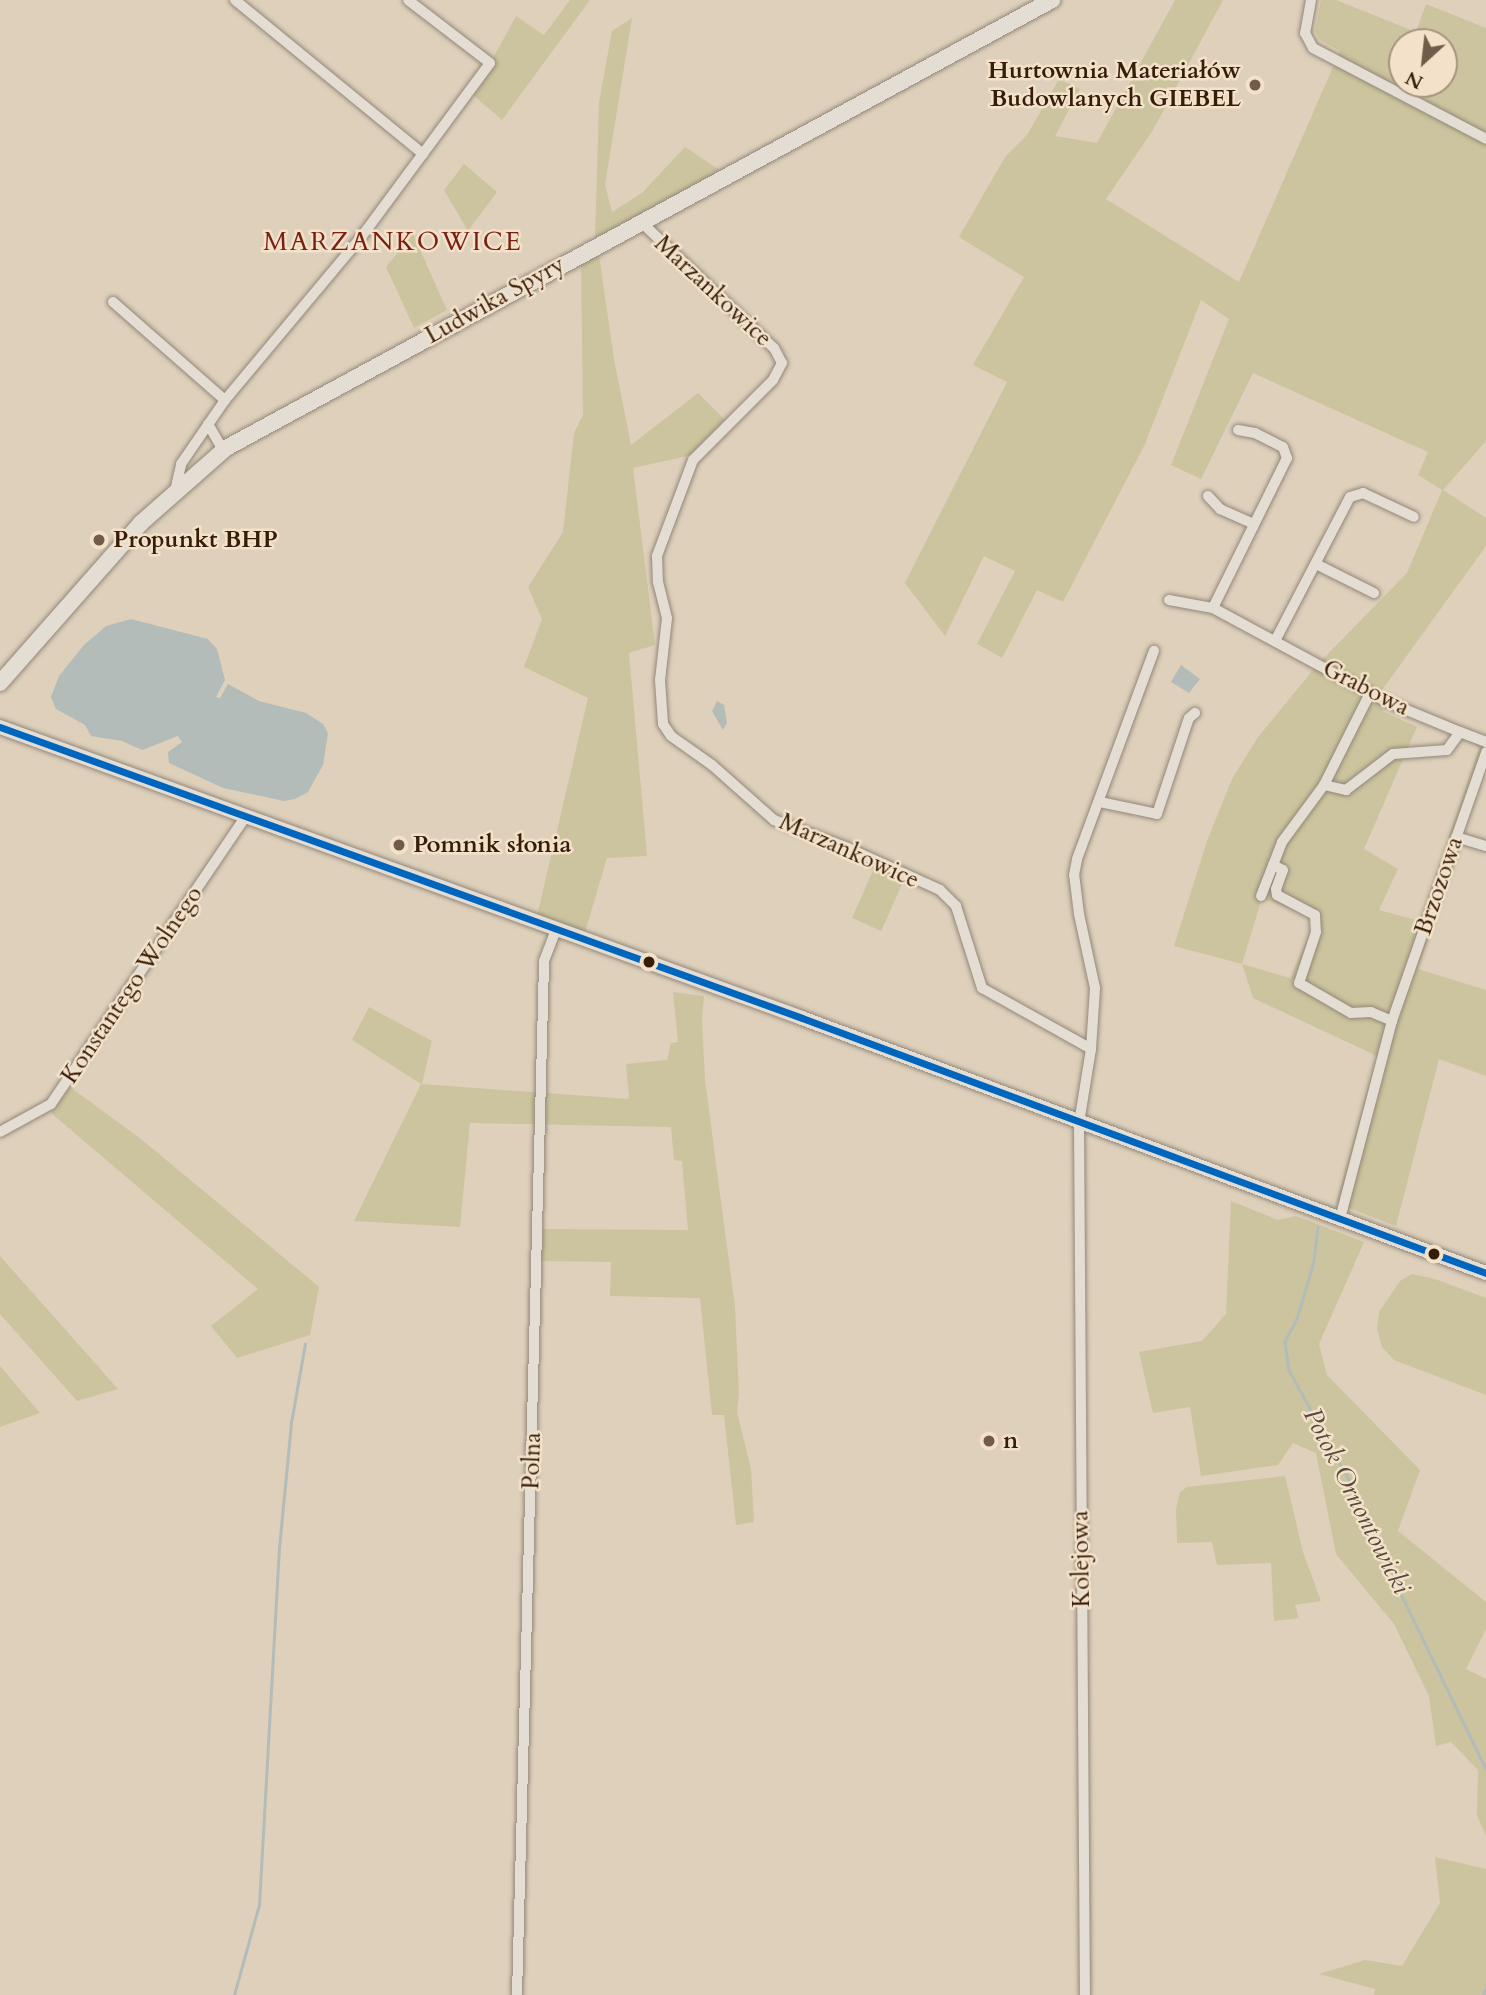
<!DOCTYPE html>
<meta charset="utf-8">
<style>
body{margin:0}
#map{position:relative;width:1486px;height:1995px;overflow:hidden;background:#ded0bb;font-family:Cardo,serif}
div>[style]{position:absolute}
.green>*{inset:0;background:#ccc49e;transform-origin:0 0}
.water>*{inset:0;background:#b3bcb8}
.stream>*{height:2.5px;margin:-1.25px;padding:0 1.25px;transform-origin:1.25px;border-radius:1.25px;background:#b3bcb8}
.roads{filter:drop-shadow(0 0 2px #928779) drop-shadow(0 0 2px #928779)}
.minor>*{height:10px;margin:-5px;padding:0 5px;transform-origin:5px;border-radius:5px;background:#e4ddd3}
.tertiary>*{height:14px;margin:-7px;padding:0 7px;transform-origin:7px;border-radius:7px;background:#e4ddd3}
.secondary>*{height:16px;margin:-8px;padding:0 8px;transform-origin:8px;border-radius:8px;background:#e4ddd3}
.bus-1>*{height:7px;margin:-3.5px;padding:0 3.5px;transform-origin:3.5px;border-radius:3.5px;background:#0065bd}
.dots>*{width:19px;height:19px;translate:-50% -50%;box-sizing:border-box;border:4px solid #f3e2c9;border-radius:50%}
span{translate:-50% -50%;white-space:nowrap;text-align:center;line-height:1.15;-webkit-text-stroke:5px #f3e2c9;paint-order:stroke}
.poi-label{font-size:24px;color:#361d0b;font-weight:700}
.right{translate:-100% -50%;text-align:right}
.left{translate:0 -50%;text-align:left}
.street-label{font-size:24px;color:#361d0b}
.neighbourhood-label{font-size:26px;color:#7a1f14;letter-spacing:2px}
.water-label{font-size:26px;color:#564a3f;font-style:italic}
.north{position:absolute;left:1388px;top:28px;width:70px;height:70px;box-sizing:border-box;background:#f3e2c9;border:2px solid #a7937d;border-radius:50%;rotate:207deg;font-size:19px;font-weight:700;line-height:28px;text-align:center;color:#361d0b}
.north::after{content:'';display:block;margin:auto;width:24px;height:32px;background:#715c49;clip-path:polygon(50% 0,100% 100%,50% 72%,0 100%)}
</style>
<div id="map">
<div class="green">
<i style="clip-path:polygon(570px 0,590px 0,502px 120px,473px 95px,516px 16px,544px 35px)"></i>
<i style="clip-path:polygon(evenodd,1175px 0,1223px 0,1153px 130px,1106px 199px,1239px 282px,1340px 51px,1320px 40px,1315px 31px,1321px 0,1336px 0,1416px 32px,1426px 4px,1486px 28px,1486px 441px,1443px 490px,1486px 518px,1486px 546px,1377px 697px,1384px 712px,1417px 727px,1364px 849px,1398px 869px,1379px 910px,1420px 921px,1479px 748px,1461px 734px,1486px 742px,1486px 766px,1418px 969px,1486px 990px,1486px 1076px,1439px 1059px,1396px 1226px,1336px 1203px,1377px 1056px,1253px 998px,1242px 964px,1174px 946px,1207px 841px,1232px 779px,1258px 737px,1318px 664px,1407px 573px,1442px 490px,1418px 475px,1428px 452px,1253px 373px,1201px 479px,1171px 465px,1229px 319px,1201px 300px,1145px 444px,1063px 602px,1037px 590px,1002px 658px,977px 644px,1015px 571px,984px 556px,945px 636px,905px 583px,1007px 382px,973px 365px,1024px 277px,959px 237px,1005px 157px,1027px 135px,1059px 79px,1080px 89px,1055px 136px,1097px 143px,1175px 0,1402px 42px,1444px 42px,1444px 84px,1402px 84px,1402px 42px,1175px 0,1262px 898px,1316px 919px,1290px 978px,1242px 964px,1262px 898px)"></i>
<i style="clip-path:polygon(632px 18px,605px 185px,612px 212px,642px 193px,685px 147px,721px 171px,595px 240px,599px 102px,612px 31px)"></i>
<i style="clip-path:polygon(464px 164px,497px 192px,468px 231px,444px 190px)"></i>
<i style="clip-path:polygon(413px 234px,447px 310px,414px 328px,386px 267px)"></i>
<i style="clip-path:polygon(598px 248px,614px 359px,631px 445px,698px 393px,726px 421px,692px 455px,633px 468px,655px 645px,629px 653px,647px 856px,607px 858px,585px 932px,537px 916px,588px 698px,524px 667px,542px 619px,528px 587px,563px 532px,574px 433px,583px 415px,581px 259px)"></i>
<i style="left:876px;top:864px;width:32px;height:59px;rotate:24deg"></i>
<i style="clip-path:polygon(673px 992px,704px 996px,702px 1020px,705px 1080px,735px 1307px,739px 1394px,737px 1412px,751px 1469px,754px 1522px,736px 1525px,724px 1415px,712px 1415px,700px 1298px,610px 1296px,611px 1262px,540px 1261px,541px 1229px,688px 1230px,682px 1161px,674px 1160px,671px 1127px,470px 1123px,460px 1227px,354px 1221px,421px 1084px,352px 1040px,369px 1007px,432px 1041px,422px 1084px,629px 1099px,626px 1064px,667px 1060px,671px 1043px,678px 1042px)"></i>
<i style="clip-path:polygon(70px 1087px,141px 1139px,319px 1287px,310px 1335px,237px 1358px,211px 1326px,258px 1289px,51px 1113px)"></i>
<i style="clip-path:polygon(1231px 1201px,1278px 1220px,1296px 1216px,1364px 1242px,1319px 1344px,1327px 1375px,1420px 1470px,1398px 1531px,1486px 1602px,1486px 1629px,1466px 1669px,1486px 1679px,1486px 1836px,1477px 1815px,1478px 1770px,1451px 1742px,1436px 1746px,1429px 1696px,1394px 1624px,1336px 1554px,1316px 1453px,1293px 1443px,1278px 1465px,1201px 1476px,1190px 1407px,1153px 1413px,1139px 1352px,1202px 1341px,1226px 1314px)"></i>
<i style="clip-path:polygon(0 1256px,118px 1389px,77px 1401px,0 1314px)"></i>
<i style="clip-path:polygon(1412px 1274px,1435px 1279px,1486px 1298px,1486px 1395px,1394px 1360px,1382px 1347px,1377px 1329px,1379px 1312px,1400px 1281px)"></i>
<i style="clip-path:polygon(0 1366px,40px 1413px,0 1427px)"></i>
<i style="clip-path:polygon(1285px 1476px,1303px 1552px,1321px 1601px,1295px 1605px,1299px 1618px,1274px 1621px,1271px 1563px,1217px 1565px,1212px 1542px,1177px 1543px,1176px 1509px,1180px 1492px,1187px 1487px)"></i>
<i style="clip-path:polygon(1435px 1857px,1486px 1869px,1486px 1995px,1374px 1995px,1375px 1989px,1319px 1974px,1365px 1960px,1402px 1966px,1440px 1903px)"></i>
</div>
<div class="water">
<i style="clip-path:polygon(131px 619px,208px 639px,217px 649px,225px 680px,216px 697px,220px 698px,228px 684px,259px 701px,306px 713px,323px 724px,328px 733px,323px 765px,308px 792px,295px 799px,284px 801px,223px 788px,169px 763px,168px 752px,182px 742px,178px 736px,142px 750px,122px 741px,91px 736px,85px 725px,56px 709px,51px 697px,59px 676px,84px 645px,106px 626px)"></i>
<i style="clip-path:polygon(1181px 665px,1200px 679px,1189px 693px,1171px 682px)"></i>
<i style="clip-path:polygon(717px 701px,724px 705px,727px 723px,723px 730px,712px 711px)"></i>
</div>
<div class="stream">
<i style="left:1318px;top:1227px;width:38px;rotate:97deg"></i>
<i style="left:1313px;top:1265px;width:56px;rotate:106.5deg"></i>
<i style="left:1297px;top:1319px;width:26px;rotate:118deg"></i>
<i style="left:1285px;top:1342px;width:28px;rotate:82deg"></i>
<i style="left:1289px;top:1370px;width:141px;rotate:61.3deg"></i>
<i style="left:1357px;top:1494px;width:75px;rotate:67.2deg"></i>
<i style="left:1386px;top:1563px;width:229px;rotate:64.1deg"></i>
<i style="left:234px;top:1995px;width:93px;rotate:-74.5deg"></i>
<i style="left:259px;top:1905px;width:358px;rotate:-86.8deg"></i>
<i style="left:279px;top:1548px;width:126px;rotate:-84.5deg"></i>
<i style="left:291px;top:1423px;width:80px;rotate:-80deg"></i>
<i style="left:1483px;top:1995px;width:8px;rotate:-67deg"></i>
</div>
<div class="roads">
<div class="minor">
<i style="left:235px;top:0;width:243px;rotate:39.3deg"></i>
<i style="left:1311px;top:0;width:34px;rotate:100deg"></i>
<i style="left:1305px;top:33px;width:17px;rotate:62deg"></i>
<i style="left:1313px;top:48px;width:195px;rotate:27.7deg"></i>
<i style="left:640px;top:221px;width:185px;rotate:43.5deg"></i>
<i style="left:774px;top:348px;width:17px;rotate:62deg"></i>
<i style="left:782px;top:363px;width:19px;rotate:118deg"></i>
<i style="left:773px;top:380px;width:113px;rotate:135deg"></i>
<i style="left:693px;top:460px;width:103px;rotate:110.6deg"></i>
<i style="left:657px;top:556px;width:26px;rotate:88deg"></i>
<i style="left:658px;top:582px;width:37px;rotate:76deg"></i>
<i style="left:667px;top:618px;width:62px;rotate:96.4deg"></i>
<i style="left:660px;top:680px;width:44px;rotate:86.1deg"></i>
<i style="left:663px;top:724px;width:14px;rotate:56deg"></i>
<i style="left:671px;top:736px;width:50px;rotate:35.3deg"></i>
<i style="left:712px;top:765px;width:83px;rotate:41.6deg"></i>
<i style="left:774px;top:820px;width:79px;rotate:20.7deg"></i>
<i style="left:848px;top:848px;width:101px;rotate:24.5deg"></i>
<i style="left:940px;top:890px;width:23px;rotate:45deg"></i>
<i style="left:956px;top:906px;width:86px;rotate:72.4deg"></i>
<i style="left:982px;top:988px;width:125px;rotate:29.2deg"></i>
<i style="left:1091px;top:1049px;width:75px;rotate:99.2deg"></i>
<i style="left:1079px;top:1123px;width:872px;rotate:89.61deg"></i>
<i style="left:113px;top:302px;width:149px;rotate:41.2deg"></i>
<i style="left:208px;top:424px;width:30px;rotate:60deg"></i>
<i style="left:1238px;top:430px;width:17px;rotate:10deg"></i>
<i style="left:1255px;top:433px;width:31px;rotate:27deg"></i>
<i style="left:1283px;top:447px;width:12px;rotate:70deg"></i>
<i style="left:1287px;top:458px;width:167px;rotate:116.3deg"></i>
<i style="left:1213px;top:608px;width:196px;rotate:28.4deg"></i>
<i style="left:1385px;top:701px;width:81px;rotate:22.5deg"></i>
<i style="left:175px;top:491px;width:28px;rotate:-77deg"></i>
<i style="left:181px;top:464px;width:78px;rotate:-55.5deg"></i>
<i style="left:225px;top:400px;width:214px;rotate:-50.1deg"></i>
<i style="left:362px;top:236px;width:215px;rotate:-53.5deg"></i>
<i style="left:490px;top:63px;width:103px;rotate:-142.5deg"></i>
<i style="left:1208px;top:496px;width:18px;rotate:47deg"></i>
<i style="left:1220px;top:509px;width:37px;rotate:24deg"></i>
<i style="left:1316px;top:564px;width:65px;rotate:26.6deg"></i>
<i style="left:1169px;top:600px;width:45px;rotate:10.3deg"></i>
<i style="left:1275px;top:641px;width:162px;rotate:-62.5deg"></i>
<i style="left:1350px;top:497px;width:14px;rotate:-17deg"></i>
<i style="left:1363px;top:493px;width:56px;rotate:25.2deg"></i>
<i style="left:1324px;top:785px;width:23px;rotate:13deg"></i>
<i style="left:1346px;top:790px;width:59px;rotate:-37.5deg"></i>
<i style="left:1393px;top:754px;width:54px;rotate:-4.2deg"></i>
<i style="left:1447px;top:750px;width:22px;rotate:-54deg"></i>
<i style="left:1460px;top:732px;width:28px;rotate:21deg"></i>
<i style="left:1100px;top:802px;width:58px;rotate:11.9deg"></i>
<i style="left:1157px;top:814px;width:101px;rotate:-71.6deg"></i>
<i style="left:1189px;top:718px;width:8px;rotate:-40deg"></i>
<i style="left:1456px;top:837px;width:31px;rotate:17deg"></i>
<i style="left:1273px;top:865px;width:11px;rotate:27deg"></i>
<i style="left:1283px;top:870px;width:20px;rotate:110deg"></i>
<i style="left:1276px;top:889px;width:6px;rotate:81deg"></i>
<i style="left:1277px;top:895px;width:43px;rotate:27.8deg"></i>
<i style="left:1315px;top:915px;width:17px;rotate:87deg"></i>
<i style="left:1316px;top:932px;width:54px;rotate:108.4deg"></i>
<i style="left:1299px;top:983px;width:60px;rotate:30deg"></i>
<i style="left:1351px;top:1013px;width:20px;rotate:-3deg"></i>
<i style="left:1371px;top:1012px;width:23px;rotate:23deg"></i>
<i style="left:1261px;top:896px;width:58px;rotate:-68.7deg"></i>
<i style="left:1282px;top:842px;width:71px;rotate:-53.6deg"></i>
<i style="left:1324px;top:785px;width:103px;rotate:-63.4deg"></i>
<i style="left:1091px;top:1049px;width:61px;rotate:-86.2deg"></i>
<i style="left:1095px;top:988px;width:76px;rotate:-102.2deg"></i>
<i style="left:1079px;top:914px;width:39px;rotate:-97deg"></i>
<i style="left:1074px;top:875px;width:16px;rotate:-79deg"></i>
<i style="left:1077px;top:859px;width:222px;rotate:-69.7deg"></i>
<i style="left:0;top:1132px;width:58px;rotate:-28.8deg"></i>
<i style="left:51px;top:1104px;width:346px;rotate:-55.9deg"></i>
<i style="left:1340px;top:1219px;width:205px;rotate:-75.3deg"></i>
<i style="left:1392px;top:1021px;width:285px;rotate:-70.7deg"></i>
<i style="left:517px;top:1995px;width:1034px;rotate:-88.5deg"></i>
<i style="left:544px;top:961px;width:33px;rotate:-69deg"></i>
</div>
<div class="tertiary">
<i style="left:0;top:727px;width:853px;rotate:19.94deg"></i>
<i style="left:802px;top:1018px;width:730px;rotate:20.45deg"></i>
</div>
<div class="secondary">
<i style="left:0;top:683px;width:213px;rotate:-48.6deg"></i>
<i style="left:141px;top:523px;width:113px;rotate:-41.4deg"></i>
<i style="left:226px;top:448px;width:940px;rotate:-28.47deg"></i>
</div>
</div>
<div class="bus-1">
<i style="left:0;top:727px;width:853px;rotate:19.94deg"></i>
<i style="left:802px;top:1018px;width:730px;rotate:20.45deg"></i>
</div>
<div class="dots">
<i style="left:1255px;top:85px;background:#715c49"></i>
<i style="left:99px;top:540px;background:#715c49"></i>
<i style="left:399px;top:845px;background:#715c49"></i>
<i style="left:649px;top:962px;background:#361d0b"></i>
<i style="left:1434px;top:1254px;background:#361d0b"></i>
<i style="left:989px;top:1441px;background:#715c49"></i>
</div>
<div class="poi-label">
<span class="right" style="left:1241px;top:85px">Hurtownia Materiałów<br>Budowlanych GIEBEL</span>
<span class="left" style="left:113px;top:540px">Propunkt BHP</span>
<span class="left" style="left:413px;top:845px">Pomnik słonia</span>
<span class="left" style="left:1003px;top:1441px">n</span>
</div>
<div class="street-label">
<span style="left:713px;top:291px;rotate:43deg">Marzankowice</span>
<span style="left:495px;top:300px;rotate:-29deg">Ludwika Spyry</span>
<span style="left:1366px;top:688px;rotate:27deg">Grabowa</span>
<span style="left:849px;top:851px;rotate:24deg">Marzankowice</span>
<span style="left:1439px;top:886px;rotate:-71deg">Brzozowa</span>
<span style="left:132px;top:985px;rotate:-56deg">Konstantego Wolnego</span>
<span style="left:532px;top:1461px;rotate:-88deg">Polna</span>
<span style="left:1081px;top:1559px;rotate:-91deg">Kolejowa</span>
</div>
<div class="neighbourhood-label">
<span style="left:393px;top:242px">MARZANKOWICE</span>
</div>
<div class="water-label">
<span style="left:1357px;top:1501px;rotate:63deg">Potok Ornontowicki</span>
</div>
<div class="north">N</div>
</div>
